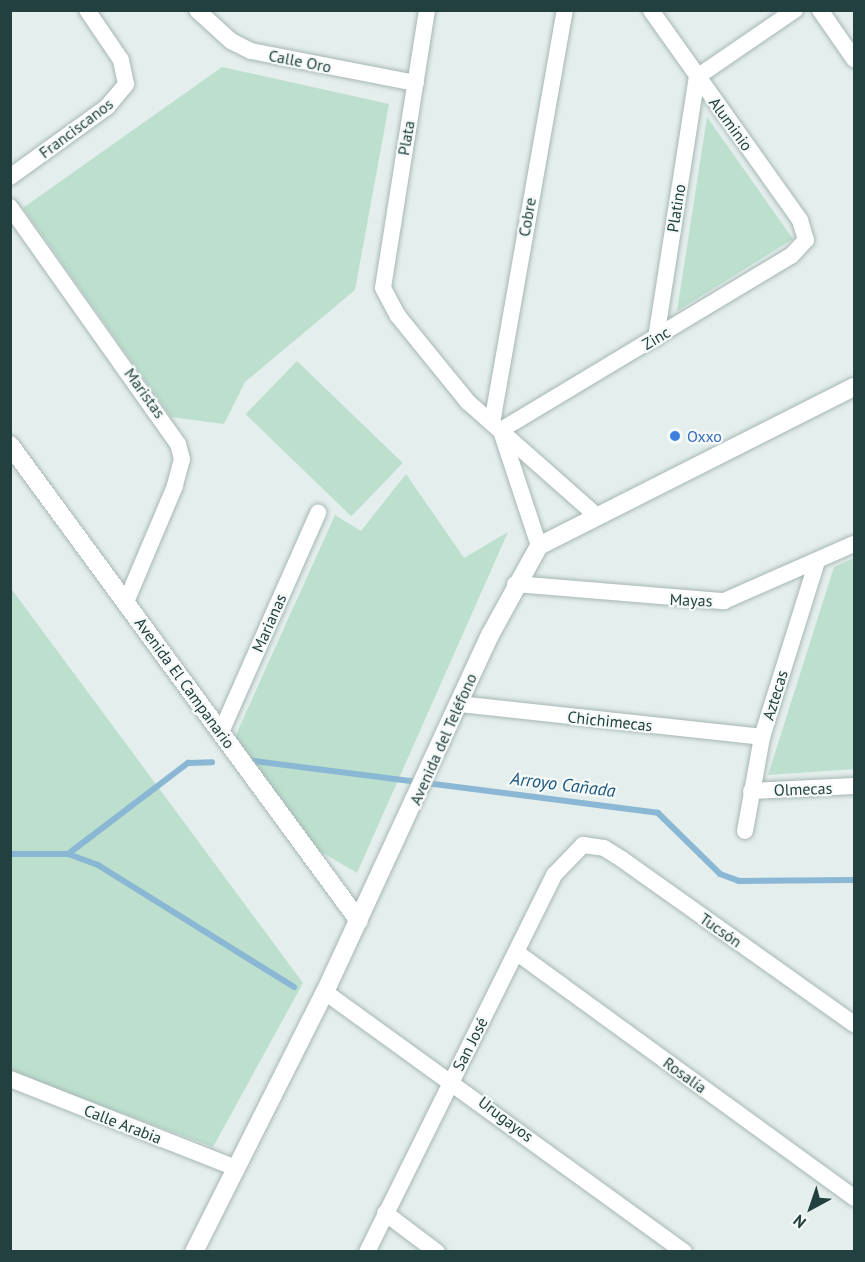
<!DOCTYPE html>
<meta charset="utf-8">
<style>
body{margin:0}
#map{position:relative;width:865px;height:1262px;overflow:hidden;background:#e4eeec;font-family:"PT Sans",sans-serif}
div>[style]{position:absolute}
.green>*{inset:0;background:#bcdfce;transform-origin:0 0}
.stream>*{height:6px;margin:-3px;padding:0 3px;transform-origin:3px;border-radius:3px;background:#8ab7d4}
.roads{filter:drop-shadow(0 0 2px #a6b6b5) drop-shadow(0 0 2px #a6b6b5)}
.minor>*{height:16px;margin:-8px;padding:0 8px;transform-origin:8px;border-radius:8px;background:#fff}
.tertiary>*{height:18px;margin:-9px;padding:0 9px;transform-origin:9px;border-radius:9px;background:#fff}
.dots>*{width:16px;height:16px;translate:-50% -50%;box-sizing:border-box;border:3px solid #f5faf8;border-radius:50%}
span{translate:-50% -50%;white-space:nowrap;text-align:center;line-height:1.15;-webkit-text-stroke:4.5px #f5faf8;paint-order:stroke}
.street-label{font-size:16px;color:#22403f}
.shop-label{font-size:16px;color:#366cbe}
.left{translate:0 -50%;text-align:left}
.water-label{font-size:18px;color:#1a567f;font-style:italic}
.frame{position:absolute;inset:0;border:12px solid #22403f;pointer-events:none}
.north{position:absolute;left:781px;top:1178px;width:60px;height:60px;-webkit-text-stroke:4px #f5faf8;paint-order:stroke;rotate:220deg;font-size:16px;font-weight:700;line-height:24px;text-align:center;color:#22403f}
.north::after{content:'';display:block;margin:auto;width:21px;height:27px;background:#22403f;clip-path:polygon(50% 0,100% 100%,50% 72%,0 100%)}
</style>
<div id="map">
<div class="green">
<i style="clip-path:polygon(222px 67px,389px 104px,355px 290px,245px 382px,224px 424px,171px 417px,23px 208px)"></i>
<i style="clip-path:polygon(707px 117px,793px 239px,677px 311px)"></i>
<i style="left:297px;top:361px;width:147px;height:74px;rotate:44deg"></i>
<i style="clip-path:polygon(406px 474px,464px 558px,508px 532px,357px 873px,311px 846px,235px 737px,335px 515px,361px 531px)"></i>
<i style="clip-path:polygon(854px 558px,854px 769px,768px 775px,834px 567px)"></i>
<i style="clip-path:polygon(10px 587px,303px 983px,213px 1147px,11px 1072px)"></i>
</div>
<div class="stream">
<i style="left:246px;top:760px;width:415px;rotate:7.3deg"></i>
<i style="left:658px;top:813px;width:87px;rotate:44.5deg"></i>
<i style="left:720px;top:874px;width:20px;rotate:20deg"></i>
<i style="left:739px;top:881px;width:115px;rotate:-0.5deg"></i>
<i style="left:10px;top:854px;width:58px"></i>
<i style="left:68px;top:854px;width:32px;rotate:20deg"></i>
<i style="left:98px;top:865px;width:231px;rotate:31.9deg"></i>
<i style="left:68px;top:854px;width:151px;rotate:-37.2deg"></i>
<i style="left:188px;top:763px;width:24px;rotate:-2deg"></i>
</div>
<div class="roads">
<div class="minor">
<i style="left:197px;top:10px;width:46px;rotate:42.4deg"></i>
<i style="left:231px;top:41px;width:22px;rotate:27deg"></i>
<i style="left:251px;top:51px;width:168px;rotate:11deg"></i>
<i style="left:427px;top:10px;width:281px;rotate:99deg"></i>
<i style="left:383px;top:288px;width:32px;rotate:62deg"></i>
<i style="left:398px;top:316px;width:111px;rotate:50.9deg"></i>
<i style="left:468px;top:402px;width:172px;rotate:41.5deg"></i>
<i style="left:820px;top:10px;width:60px;rotate:55.2deg"></i>
<i style="left:10px;top:177px;width:120px;rotate:-35.8deg"></i>
<i style="left:107px;top:107px;width:30px;rotate:-50deg"></i>
<i style="left:126px;top:84px;width:25px;rotate:-102deg"></i>
<i style="left:121px;top:60px;width:60px;rotate:-124.2deg"></i>
<i style="left:10px;top:207px;width:291px;rotate:54.7deg"></i>
<i style="left:178px;top:444px;width:16px;rotate:75deg"></i>
<i style="left:182px;top:459px;width:28px;rotate:105deg"></i>
<i style="left:175px;top:486px;width:126px;rotate:112.9deg"></i>
<i style="left:656px;top:338px;width:264px;rotate:-81.1deg"></i>
<i style="left:697px;top:77px;width:119px;rotate:-34.4deg"></i>
<i style="left:492px;top:423px;width:419px;rotate:-80deg"></i>
<i style="left:501px;top:430px;width:338px;rotate:-31deg"></i>
<i style="left:791px;top:256px;width:22px;rotate:-47deg"></i>
<i style="left:806px;top:240px;width:21px;rotate:-107deg"></i>
<i style="left:800px;top:220px;width:257px;rotate:-125.4deg"></i>
<i style="left:501px;top:431px;width:121px;rotate:71.7deg"></i>
<i style="left:515px;top:584px;width:210px;rotate:4.7deg"></i>
<i style="left:724px;top:601px;width:142px;rotate:-23.7deg"></i>
<i style="left:459px;top:704px;width:305px;rotate:6.2deg"></i>
<i style="left:221px;top:732px;width:240px;rotate:-66.1deg"></i>
<i style="left:751px;top:791px;width:103px;rotate:-2.8deg"></i>
<i style="left:745px;top:831px;width:96px;rotate:-79.7deg"></i>
<i style="left:762px;top:737px;width:184px;rotate:-72.6deg"></i>
<i style="left:516px;top:952px;width:418px;rotate:36deg"></i>
<i style="left:325px;top:992px;width:443px;rotate:35.9deg"></i>
<i style="left:10px;top:1079px;width:243px;rotate:21.5deg"></i>
<i style="left:385px;top:1213px;width:65px;rotate:36.9deg"></i>
<i style="left:367px;top:1252px;width:421px;rotate:-63.6deg"></i>
<i style="left:554px;top:875px;width:42px;rotate:-46deg"></i>
<i style="left:583px;top:845px;width:21px;rotate:8deg"></i>
<i style="left:604px;top:848px;width:22px;rotate:32deg"></i>
<i style="left:623px;top:860px;width:283px;rotate:35.4deg"></i>
</div>
<div class="tertiary">
<i style="left:10px;top:445px;width:590px;rotate:53.75deg"></i>
<i style="left:194px;top:1252px;width:291px;rotate:-63.3deg"></i>
<i style="left:325px;top:992px;width:393px;rotate:-65.2deg"></i>
<i style="left:490px;top:635px;width:102px;rotate:-61.2deg"></i>
<i style="left:539px;top:546px;width:353px;rotate:-26.8deg"></i>
</div>
</div>
<div class="dots">
<i style="left:675px;top:436px;background:#3f7fe0"></i>
</div>
<div class="street-label">
<span style="left:300px;top:61px;rotate:11deg">Calle Oro</span>
<span style="left:731px;top:124px;rotate:54deg">Aluminio</span>
<span style="left:76px;top:128px;rotate:-37deg">Franciscanos</span>
<span style="left:406px;top:138px;rotate:-80deg">Plata</span>
<span style="left:676px;top:208px;rotate:-81deg">Platino</span>
<span style="left:527px;top:217px;rotate:-80deg">Cobre</span>
<span style="left:656px;top:338px;rotate:-31deg">Zinc</span>
<span style="left:145px;top:393px;rotate:54deg">Maristas</span>
<span style="left:691px;top:600px;rotate:2deg">Mayas</span>
<span style="left:269px;top:623px;rotate:-66deg">Marianas</span>
<span style="left:185px;top:683px;rotate:54deg">Avenida El Campanario</span>
<span style="left:775px;top:695px;rotate:-73deg">Aztecas</span>
<span style="left:610px;top:721px;rotate:6deg">Chichimecas</span>
<span style="left:443px;top:739px;rotate:-66deg">Avenida del Teléfono</span>
<span style="left:803px;top:789px;rotate:-2deg">Olmecas</span>
<span style="left:721px;top:930px;rotate:35deg">Tucsón</span>
<span style="left:470px;top:1044px;rotate:-63deg">San José</span>
<span style="left:685px;top:1075px;rotate:36deg">Rosalía</span>
<span style="left:506px;top:1119px;rotate:37deg">Urugayos</span>
<span style="left:123px;top:1124px;rotate:21deg">Calle Arabia</span>
</div>
<div class="shop-label">
<span class="left" style="left:687px;top:436px">Oxxo</span>
</div>
<div class="water-label">
<span style="left:563px;top:785px;rotate:7deg">Arroyo Cañada</span>
</div>
<div class="frame"></div>
<div class="north">N</div>
</div>
